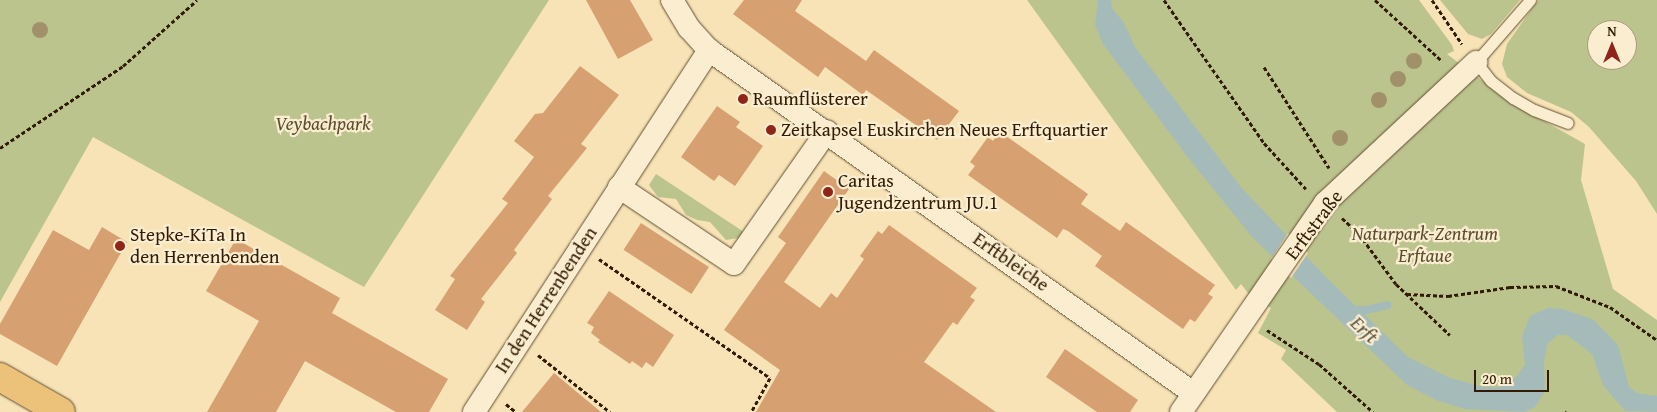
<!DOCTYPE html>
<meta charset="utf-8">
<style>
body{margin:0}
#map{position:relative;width:1657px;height:412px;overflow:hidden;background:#f7e3b6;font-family:"Gentium Book Plus",serif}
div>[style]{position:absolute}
.green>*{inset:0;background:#bcc48e}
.water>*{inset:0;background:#a4bbba}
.pier>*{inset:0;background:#f7e3b6}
.stream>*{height:8px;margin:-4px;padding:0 4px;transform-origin:4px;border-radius:4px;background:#a4bbba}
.building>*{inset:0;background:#d7a071;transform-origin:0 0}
.path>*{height:3px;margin-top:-1.5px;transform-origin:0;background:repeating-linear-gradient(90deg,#311b04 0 4px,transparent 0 6.5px)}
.roads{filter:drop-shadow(0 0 1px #624d30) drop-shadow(0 0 1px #624d30)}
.service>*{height:11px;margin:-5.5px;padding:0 5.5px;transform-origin:5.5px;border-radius:5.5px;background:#faedd0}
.minor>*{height:22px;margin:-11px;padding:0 11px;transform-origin:11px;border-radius:11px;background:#faedd0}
.primary>*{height:28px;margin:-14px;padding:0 14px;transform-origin:14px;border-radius:14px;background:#ecc27b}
.trees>*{width:16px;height:16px;margin:-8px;border-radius:50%;background:#a1916b}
.dots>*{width:14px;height:14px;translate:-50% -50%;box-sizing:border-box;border:2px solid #faedd0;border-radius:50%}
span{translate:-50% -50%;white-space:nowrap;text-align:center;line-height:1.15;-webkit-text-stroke:4.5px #faedd0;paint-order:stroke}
.poi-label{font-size:19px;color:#311b04}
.left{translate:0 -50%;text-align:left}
.park-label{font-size:19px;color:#5b4e2d;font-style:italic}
.street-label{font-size:19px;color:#311b04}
.water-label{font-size:20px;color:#595344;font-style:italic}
.north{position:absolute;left:1587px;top:20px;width:50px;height:50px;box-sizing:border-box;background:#faedd0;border:1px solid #aa997e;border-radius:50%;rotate:0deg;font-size:14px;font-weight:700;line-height:20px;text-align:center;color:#311b04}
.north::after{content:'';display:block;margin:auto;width:18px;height:22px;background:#8f2418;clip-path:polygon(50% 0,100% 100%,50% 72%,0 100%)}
.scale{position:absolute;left:1474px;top:370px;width:75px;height:22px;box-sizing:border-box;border:2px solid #311b04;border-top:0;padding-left:6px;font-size:15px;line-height:18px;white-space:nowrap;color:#311b04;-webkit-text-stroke:4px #faedd0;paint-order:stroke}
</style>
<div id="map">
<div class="green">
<i style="clip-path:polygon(0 0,549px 0,364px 287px,93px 137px,0 302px)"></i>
<i style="clip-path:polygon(1027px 0,1419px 0,1452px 45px,1454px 51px,1447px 54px,1510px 102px,1585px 144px,1581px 180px,1613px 289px,1657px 320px,1657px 412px,1337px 412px,1281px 359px,1286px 350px,1258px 333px,1271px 308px,1248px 293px,1241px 284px,1236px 290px)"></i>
<i style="clip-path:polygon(1440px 0,1520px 0,1491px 34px,1482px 39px,1468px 34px)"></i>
<i style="clip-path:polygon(evenodd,1538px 0,1657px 0,1657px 214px,1636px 181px,1589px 127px,1571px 112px,1527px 93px,1507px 77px,1502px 64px,1507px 44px,1538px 0,1597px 30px,1627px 30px,1627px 60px,1597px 60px,1597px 30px)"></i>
<i style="clip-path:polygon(656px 174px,744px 232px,738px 238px,726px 240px,710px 222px,697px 220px,686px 215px,676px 199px,658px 197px,649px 185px)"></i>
</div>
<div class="water">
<i style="clip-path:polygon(1098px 0,1111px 0,1112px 8px,1124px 23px,1135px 47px,1240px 186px,1324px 275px,1408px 357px,1450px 378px,1483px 387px,1501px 387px,1517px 376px,1525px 364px,1522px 336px,1530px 316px,1548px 308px,1563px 309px,1594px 320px,1618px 345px,1629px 387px,1637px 393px,1657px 396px,1657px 412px,1625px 411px,1603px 385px,1592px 354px,1567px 335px,1558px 335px,1547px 344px,1544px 362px,1545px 392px,1535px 407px,1525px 412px,1464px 409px,1436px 400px,1407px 385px,1252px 237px,1186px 155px,1103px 44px,1095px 25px)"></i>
</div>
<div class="pier">
<i style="clip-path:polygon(1288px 233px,1308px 253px,1291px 278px,1271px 259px)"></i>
</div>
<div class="stream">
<i style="left:1349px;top:310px;width:17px"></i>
<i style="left:1366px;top:310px;width:22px;rotate:-13deg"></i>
</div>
<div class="building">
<i style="clip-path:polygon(586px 0,630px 0,653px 40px,618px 59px)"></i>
<i style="clip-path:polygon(744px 0,802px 0,795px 11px,866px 61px,874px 50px,959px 111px,937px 140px,866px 90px,863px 95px,825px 67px,818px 77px,788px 55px,733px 14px)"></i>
<i style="clip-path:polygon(580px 66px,619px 95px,581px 144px,587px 148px,548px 196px,552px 199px,514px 250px,517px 253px,481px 299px,485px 302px,467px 330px,435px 310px,455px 279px,450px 276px,508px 203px,502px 199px,534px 157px,514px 141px,535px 114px,543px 113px)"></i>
<i style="clip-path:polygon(717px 106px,740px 122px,736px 127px,763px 146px,735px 186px,719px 175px,714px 181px,681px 157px)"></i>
<i style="clip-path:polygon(999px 131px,1088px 194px,1081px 204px,1120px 231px,1126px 222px,1215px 285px,1208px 294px,1213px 297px,1195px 322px,1190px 319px,1183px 329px,1095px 266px,1102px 256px,1068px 231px,1063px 229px,1057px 238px,968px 175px,975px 166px,970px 162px,988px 137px,993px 141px)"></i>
<i style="clip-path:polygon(824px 171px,849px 189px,784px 282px,820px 308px,831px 293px,837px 298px,864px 259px,860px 256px,878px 231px,882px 234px,889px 225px,977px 288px,970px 297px,975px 300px,957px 325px,953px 322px,924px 362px,996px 412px,756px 412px,780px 370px,724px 330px,786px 243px,778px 237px)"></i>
<i style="left:641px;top:223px;width:81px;height:32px;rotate:33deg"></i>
<i style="clip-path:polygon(102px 227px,127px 242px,57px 366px,0 334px,0 324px,53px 230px,89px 250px)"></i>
<i style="clip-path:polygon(236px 239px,340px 298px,332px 313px,448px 379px,429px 412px,396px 412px,305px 361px,276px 412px,207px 412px,259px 321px,206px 291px)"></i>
<i style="clip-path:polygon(609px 291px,674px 335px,653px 367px,646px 362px,642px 368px,632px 361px,630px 364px,598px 342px,600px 340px,591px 333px,594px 327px,587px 323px)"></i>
<i style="clip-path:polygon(1065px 349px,1138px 400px,1130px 412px,1097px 412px,1046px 377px)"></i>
<i style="clip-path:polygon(554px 373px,572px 388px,601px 412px,522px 412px)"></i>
</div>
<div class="path">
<i style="left:1164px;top:0;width:174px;rotate:55deg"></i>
<i style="left:1264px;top:143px;width:62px;rotate:47.6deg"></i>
<i style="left:1375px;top:0;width:91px;rotate:42.3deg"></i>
<i style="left:1432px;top:0;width:53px;rotate:55.7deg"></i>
<i style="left:1264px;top:67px;width:120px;rotate:57.2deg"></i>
<i style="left:0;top:148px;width:148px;rotate:-33.7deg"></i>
<i style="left:123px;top:66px;width:99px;rotate:-41.7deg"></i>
<i style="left:1342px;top:218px;width:23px;rotate:43deg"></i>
<i style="left:1359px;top:234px;width:62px;rotate:53.5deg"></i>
<i style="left:1396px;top:284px;width:74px;rotate:43.4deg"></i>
<i style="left:599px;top:259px;width:208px;rotate:34.8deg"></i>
<i style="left:770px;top:378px;width:39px;rotate:119deg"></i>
<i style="left:1407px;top:294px;width:41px;rotate:2.8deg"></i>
<i style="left:1448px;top:296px;width:63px;rotate:-8.3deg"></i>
<i style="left:1510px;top:287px;width:46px;rotate:-1.2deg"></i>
<i style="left:1556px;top:286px;width:58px;rotate:21.3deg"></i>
<i style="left:1610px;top:307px;width:57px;rotate:35.1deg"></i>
<i style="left:1267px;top:330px;width:62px;rotate:33.2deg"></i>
<i style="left:1319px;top:364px;width:72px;rotate:41.6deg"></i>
<i style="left:538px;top:355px;width:92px;rotate:38.4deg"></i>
<i style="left:506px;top:404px;width:13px;rotate:39deg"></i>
<i style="left:1566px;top:412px;width:1px;rotate:-45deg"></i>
</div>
<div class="roads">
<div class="service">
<i style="left:1530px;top:0;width:82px;rotate:131.1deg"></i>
<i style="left:1476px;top:62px;width:24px;rotate:52deg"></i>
<i style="left:1491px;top:81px;width:28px;rotate:38deg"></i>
<i style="left:1513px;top:98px;width:24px;rotate:30deg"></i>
<i style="left:1534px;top:110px;width:36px;rotate:21deg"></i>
</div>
<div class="minor">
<i style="left:672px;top:0;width:33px;rotate:59deg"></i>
<i style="left:689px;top:28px;width:30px;rotate:48deg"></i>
<i style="left:709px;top:50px;width:593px;rotate:35.32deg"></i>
<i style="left:619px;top:187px;width:138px;rotate:33.8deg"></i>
<i style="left:734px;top:264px;width:162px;rotate:-55deg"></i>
<i style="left:474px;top:412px;width:432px;rotate:-57deg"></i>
<i style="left:1181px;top:412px;width:254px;rotate:-55.4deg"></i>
<i style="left:1325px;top:203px;width:207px;rotate:-43deg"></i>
</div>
<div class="primary">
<i style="left:0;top:377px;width:70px;rotate:29.8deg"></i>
</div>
</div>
<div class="trees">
<i style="left:40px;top:30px"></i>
<i style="left:1414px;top:61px"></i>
<i style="left:1398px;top:79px"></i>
<i style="left:1379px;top:100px"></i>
<i style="left:1340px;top:138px"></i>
</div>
<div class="dots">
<i style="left:743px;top:99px;background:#8f2418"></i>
<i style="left:771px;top:130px;background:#8f2418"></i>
<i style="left:828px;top:192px;background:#8f2418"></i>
<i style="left:120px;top:246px;background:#8f2418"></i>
</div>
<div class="poi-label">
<span class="left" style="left:753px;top:99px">Raumflüsterer</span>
<span class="left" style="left:781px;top:130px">Zeitkapsel Euskirchen Neues Erftquartier</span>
<span class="left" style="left:838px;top:192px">Caritas<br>Jugendzentrum JU.1</span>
<span class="left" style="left:130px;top:246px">Stepke-KiTa In<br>den Herrenbenden</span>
</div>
<div class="park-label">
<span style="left:323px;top:124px">Veybachpark</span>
<span style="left:1425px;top:245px">Naturpark-Zentrum<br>Erftaue</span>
</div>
<div class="street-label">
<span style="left:1314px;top:225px;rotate:-53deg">Erftstraße</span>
<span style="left:1011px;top:262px;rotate:35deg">Erftbleiche</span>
<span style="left:546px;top:300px;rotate:-57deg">In den Herrenbenden</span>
</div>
<div class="water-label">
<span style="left:1365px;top:329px;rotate:44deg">Erft</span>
</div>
<div class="north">N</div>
<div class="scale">20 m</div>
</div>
